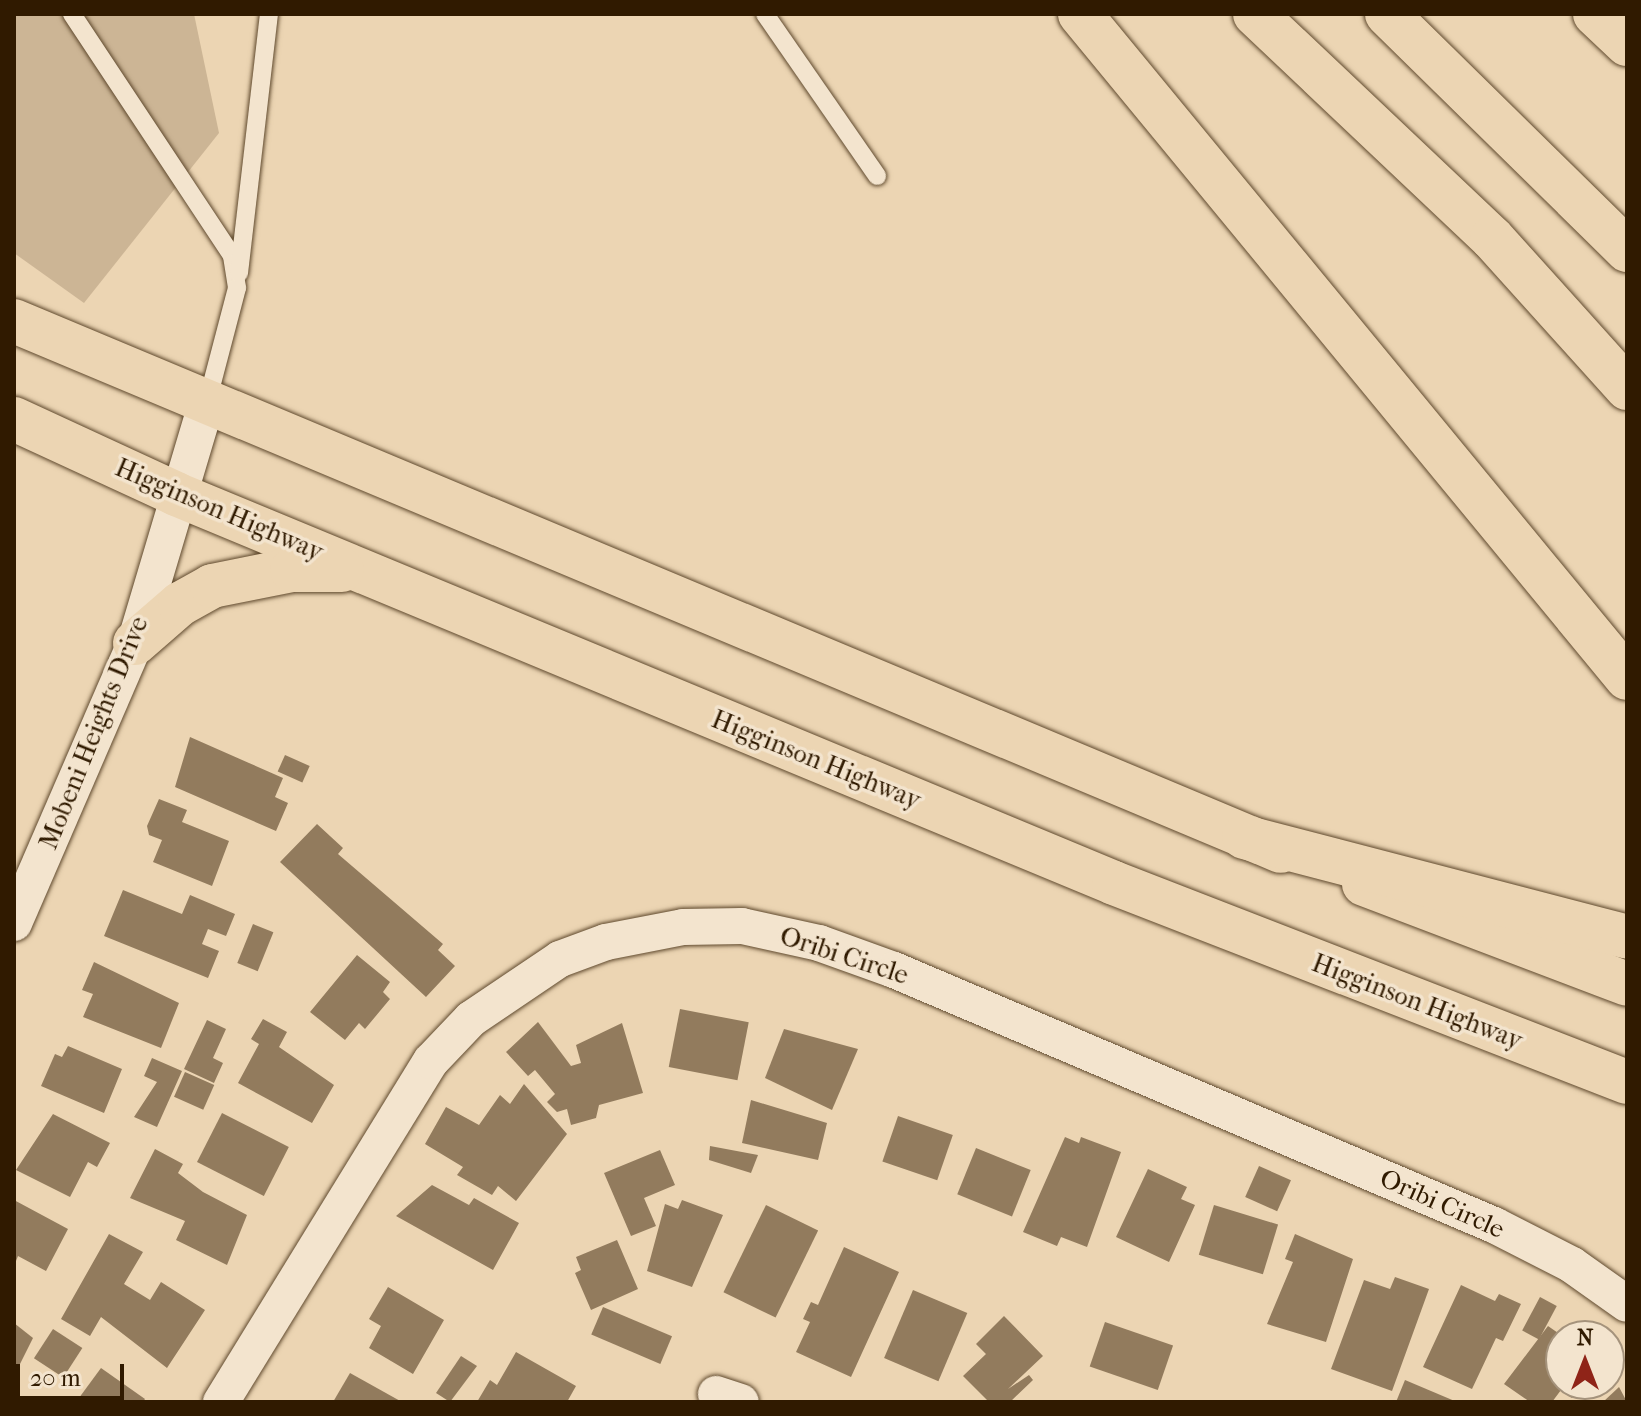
<!DOCTYPE html>
<style>
body{margin:0}
#map{position:relative;width:1641px;height:1416px;overflow:hidden;background:#ecd5b3;font-family:"IM FELL French Canon",serif}
div>[style]{position:absolute}
.green>*{inset:0;background:#ccb595}
.building>*{inset:0;background:#927b5d;transform-origin:0 0}
.roads{filter:drop-shadow(0 0 2px #5f492d) drop-shadow(0 0 2px #5f492d)}
.service>*{height:18px;margin:-9px;padding:0 9px;transform-origin:9px;border-radius:9px;background:#f3e4ce}
.minor>*{height:36px;margin:-18px;padding:0 18px;transform-origin:18px;border-radius:18px;background:#f3e4ce}
.trunk>*{height:44px;margin:-22px;padding:0 22px;transform-origin:22px;border-radius:22px;background:#ecd5b3}
.motorway>*{height:44px;margin:-22px;padding:0 22px;transform-origin:22px;border-radius:22px;background:#ecd5b3}
span{translate:-50% -50%;white-space:nowrap;text-align:center;line-height:1.15;-webkit-text-stroke:7px #f3e4ce;paint-order:stroke}
.street-label{font-size:26px;color:#301a00}
.frame{position:absolute;inset:0;border:16px solid #301a00;pointer-events:none}
.north{position:absolute;left:1545px;top:1320px;width:80px;height:80px;box-sizing:border-box;background:#f3e4ce;border:2px solid #a5937c;border-radius:50%;rotate:0deg;font-size:22px;font-weight:700;line-height:32px;text-align:center;color:#301a00}
.north::after{content:'';display:block;margin:auto;width:28px;height:36px;background:#8f2418;clip-path:polygon(50% 0,100% 100%,50% 72%,0 100%)}
.scale{position:absolute;left:16px;top:1364px;width:108px;height:36px;box-sizing:border-box;border:4px solid #301a00;border-top:0;padding-left:10px;font-size:24px;line-height:28px;white-space:nowrap;color:#301a00;-webkit-text-stroke:6px #f3e4ce;paint-order:stroke}
</style>
<div id="map">
<div class="green">
<i style="clip-path:polygon(14px 14px,194px 14px,219px 133px,84px 303px,14px 253px)"></i>
</div>
<div class="building">
<i style="clip-path:polygon(190px 737px,283px 778px,275px 797px,288px 803px,276px 831px,175px 787px)"></i>
<i style="left:285px;top:755px;width:27px;height:18px;rotate:24deg"></i>
<i style="clip-path:polygon(159px 799px,187px 810px,182px 822px,229px 841px,212px 886px,153px 862px,162px 840px,149px 835px,147px 826px)"></i>
<i style="clip-path:polygon(317px 824px,343px 848px,338px 854px,443px 944px,438px 950px,455px 966px,426px 997px,280px 862px)"></i>
<i style="clip-path:polygon(123px 890px,182px 914px,190px 895px,235px 914px,226px 936px,208px 929px,202px 944px,219px 951px,208px 978px,104px 936px)"></i>
<i style="left:253px;top:924px;width:22px;height:42px;rotate:22deg"></i>
<i style="clip-path:polygon(357px 955px,390px 982px,383px 992px,390px 999px,365px 1029px,359px 1023px,345px 1040px,310px 1012px)"></i>
<i style="clip-path:polygon(94px 962px,179px 1003px,161px 1048px,83px 1017px,93px 994px,82px 990px)"></i>
<i style="left:680px;top:1009px;width:70px;height:59px;rotate:11deg"></i>
<i style="clip-path:polygon(263px 1019px,287px 1032px,279px 1047px,334px 1085px,312px 1123px,238px 1083px,259px 1044px,251px 1039px)"></i>
<i style="clip-path:polygon(207px 1020px,226px 1029px,213px 1058px,223px 1063px,214px 1083px,184px 1069px)"></i>
<i style="clip-path:polygon(538px 1022px,571px 1066px,581px 1063px,576px 1045px,622px 1023px,643px 1093px,599px 1105px,596px 1118px,571px 1125px,567px 1109px,557px 1112px,547px 1102px,555px 1094px,535px 1070px,528px 1076px,506px 1052px)"></i>
<i style="clip-path:polygon(784px 1029px,858px 1049px,832px 1110px,765px 1078px)"></i>
<i style="clip-path:polygon(68px 1046px,122px 1069px,104px 1113px,41px 1086px,55px 1054px,62px 1057px)"></i>
<i style="clip-path:polygon(152px 1058px,182px 1071px,157px 1127px,134px 1117px,157px 1082px,144px 1076px)"></i>
<i style="left:185px;top:1072px;width:32px;height:27px;rotate:24deg"></i>
<i style="clip-path:polygon(524px 1084px,567px 1134px,516px 1201px,498px 1186px,492px 1195px,457px 1175px,463px 1167px,425px 1144px,446px 1107px,479px 1125px,500px 1095px,510px 1104px)"></i>
<i style="clip-path:polygon(751px 1100px,827px 1123px,818px 1160px,742px 1143px)"></i>
<i style="left:222px;top:1113px;width:75px;height:55px;rotate:27deg"></i>
<i style="clip-path:polygon(53px 1114px,110px 1143px,97px 1167px,88px 1162px,70px 1197px,16px 1170px)"></i>
<i style="left:898px;top:1116px;width:58px;height:48px;rotate:19deg"></i>
<i style="clip-path:polygon(1065px 1137px,1079px 1143px,1081px 1137px,1121px 1152px,1087px 1247px,1061px 1237px,1057px 1246px,1023px 1232px)"></i>
<i style="clip-path:polygon(710px 1146px,758px 1155px,751px 1173px,709px 1160px)"></i>
<i style="left:976px;top:1148px;width:59px;height:50px;rotate:22deg"></i>
<i style="clip-path:polygon(155px 1149px,183px 1164px,178px 1173px,203px 1192px,247px 1215px,227px 1265px,176px 1240px,185px 1221px,130px 1198px)"></i>
<i style="clip-path:polygon(660px 1150px,675px 1185px,644px 1198px,656px 1226px,631px 1236px,604px 1173px)"></i>
<i style="left:1259px;top:1166px;width:35px;height:34px;rotate:24deg"></i>
<i style="clip-path:polygon(1148px 1169px,1187px 1187px,1181px 1199px,1195px 1205px,1169px 1262px,1116px 1237px)"></i>
<i style="clip-path:polygon(432px 1185px,469px 1205px,474px 1198px,519px 1223px,493px 1270px,396px 1216px)"></i>
<i style="clip-path:polygon(14px 1200px,68px 1229px,46px 1271px,18px 1256px,14px 1266px)"></i>
<i style="clip-path:polygon(682px 1200px,723px 1215px,692px 1287px,647px 1271px,665px 1204px,678px 1209px)"></i>
<i style="left:766px;top:1205px;width:58px;height:97px;rotate:26deg"></i>
<i style="left:1214px;top:1205px;width:67px;height:52px;rotate:17deg"></i>
<i style="clip-path:polygon(109px 1234px,143px 1252px,124px 1284px,150px 1300px,161px 1282px,205px 1310px,167px 1368px,101px 1317px,90px 1336px,61px 1319px)"></i>
<i style="clip-path:polygon(1295px 1234px,1353px 1259px,1326px 1342px,1267px 1324px,1293px 1262px,1285px 1259px)"></i>
<i style="clip-path:polygon(617px 1240px,638px 1289px,591px 1310px,575px 1273px,581px 1270px,576px 1257px)"></i>
<i style="clip-path:polygon(844px 1247px,899px 1272px,851px 1377px,796px 1352px,810px 1322px,803px 1319px,811px 1302px,818px 1305px)"></i>
<i style="clip-path:polygon(1395px 1277px,1429px 1289px,1392px 1391px,1331px 1369px,1364px 1280px,1390px 1289px)"></i>
<i style="clip-path:polygon(1461px 1285px,1495px 1301px,1499px 1294px,1521px 1304px,1503px 1341px,1496px 1338px,1472px 1389px,1423px 1367px)"></i>
<i style="clip-path:polygon(388px 1287px,444px 1320px,413px 1374px,369px 1348px,381px 1326px,369px 1319px)"></i>
<i style="left:913px;top:1290px;width:59px;height:74px;rotate:23deg"></i>
<i style="left:1540px;top:1297px;width:19px;height:38px;rotate:28deg"></i>
<i style="left:603px;top:1307px;width:75px;height:30px;rotate:23deg"></i>
<i style="clip-path:polygon(1004px 1316px,1043px 1356px,1008px 1389px,1029px 1375px,1033px 1380px,1010px 1402px,989px 1402px,963px 1376px,986px 1354px,976px 1344px)"></i>
<i style="left:1105px;top:1322px;width:72px;height:47px;rotate:19deg"></i>
<i style="clip-path:polygon(14px 1323px,33px 1338px,14px 1376px)"></i>
<i style="clip-path:polygon(1548px 1326px,1561px 1335px,1561px 1384px,1582px 1384px,1572px 1398px,1561px 1390px,1552px 1402px,1530px 1402px,1504px 1384px)"></i>
<i style="left:53px;top:1329px;width:35px;height:35px;rotate:33deg"></i>
<i style="clip-path:polygon(516px 1352px,576px 1386px,567px 1402px,477px 1402px,490px 1380px,497px 1385px)"></i>
<i style="clip-path:polygon(461px 1356px,477px 1366px,450px 1402px,436px 1393px)"></i>
<i style="clip-path:polygon(101px 1368px,145px 1399px,143px 1402px,76px 1402px)"></i>
<i style="clip-path:polygon(350px 1373px,402px 1402px,333px 1402px)"></i>
<i style="clip-path:polygon(1405px 1380px,1457px 1402px,1396px 1402px)"></i>
<i style="clip-path:polygon(1619px 1387px,1627px 1402px,1603px 1402px)"></i>
</div>
<div class="roads">
<div class="service">
<i style="left:72px;top:14px;width:290px;rotate:56.5deg"></i>
<i style="left:232px;top:256px;width:32px;rotate:81deg"></i>
<i style="left:237px;top:288px;width:118px;rotate:104.7deg"></i>
<i style="left:765px;top:14px;width:197px;rotate:55.3deg"></i>
<i style="left:239px;top:273px;width:261px;rotate:-83.4deg"></i>
</div>
<div class="minor">
<i style="left:14px;top:923px;width:305px;rotate:-66.6deg"></i>
<i style="left:135px;top:643px;width:252px;rotate:-73.4deg"></i>
<i style="left:716px;top:1394px;width:26px;rotate:18deg"></i>
<i style="left:221px;top:1402px;width:400px;rotate:-58.4deg"></i>
<i style="left:431px;top:1061px;width:58px;rotate:-46.4deg"></i>
<i style="left:471px;top:1019px;width:107px;rotate:-34deg"></i>
<i style="left:560px;top:959px;width:49px;rotate:-20.3deg"></i>
<i style="left:606px;top:942px;width:78px;rotate:-11deg"></i>
<i style="left:683px;top:927px;width:59px;rotate:-1deg"></i>
<i style="left:742px;top:926px;width:79px;rotate:12.4deg"></i>
<i style="left:819px;top:943px;width:80px;rotate:19.8deg"></i>
<i style="left:894px;top:970px;width:652px;rotate:23.03deg"></i>
<i style="left:1494px;top:1225px;width:88px;rotate:27.1deg"></i>
<i style="left:1572px;top:1265px;width:67px;rotate:35.3deg"></i>
</div>
<div class="trunk">
<i style="left:14px;top:321px;width:1373px;rotate:22.7deg"></i>
<i style="left:14px;top:419px;width:179px;rotate:24.8deg"></i>
<i style="left:176px;top:494px;width:1015px;rotate:22.52deg"></i>
<i style="left:1114px;top:883px;width:550px;rotate:21.2deg"></i>
<i style="left:135px;top:643px;width:60px;rotate:-40.9deg"></i>
<i style="left:180px;top:604px;width:37px;rotate:-29deg"></i>
<i style="left:212px;top:586px;width:82px;rotate:-11.3deg"></i>
<i style="left:292px;top:570px;width:50px"></i>
<i style="left:1364px;top:884px;width:281px;rotate:20.8deg"></i>
</div>
<div class="motorway">
<i style="left:1080px;top:14px;width:860px;rotate:50.52deg"></i>
<i style="left:1255px;top:14px;width:326px;rotate:43.4deg"></i>
<i style="left:1492px;top:238px;width:202px;rotate:48deg"></i>
<i style="left:1387px;top:14px;width:337px;rotate:44.5deg"></i>
<i style="left:1595px;top:14px;width:44px;rotate:43.2deg"></i>
<i style="left:1244px;top:837px;width:396px;rotate:14.6deg"></i>
</div>
</div>
<div class="street-label">
<span style="left:219px;top:510px;rotate:23deg">Higginson Highway</span>
<span style="left:94px;top:733px;rotate:-68deg">Mobeni Heights Drive</span>
<span style="left:816px;top:760px;rotate:22deg">Higginson Highway</span>
<span style="left:844px;top:956px;rotate:18deg">Oribi Circle</span>
<span style="left:1417px;top:1002px;rotate:21deg">Higginson Highway</span>
<span style="left:1442px;top:1204px;rotate:24deg">Oribi Circle</span>
</div>
<div class="frame"></div>
<div class="north">N</div>
<div class="scale">20 m</div>
</div>
